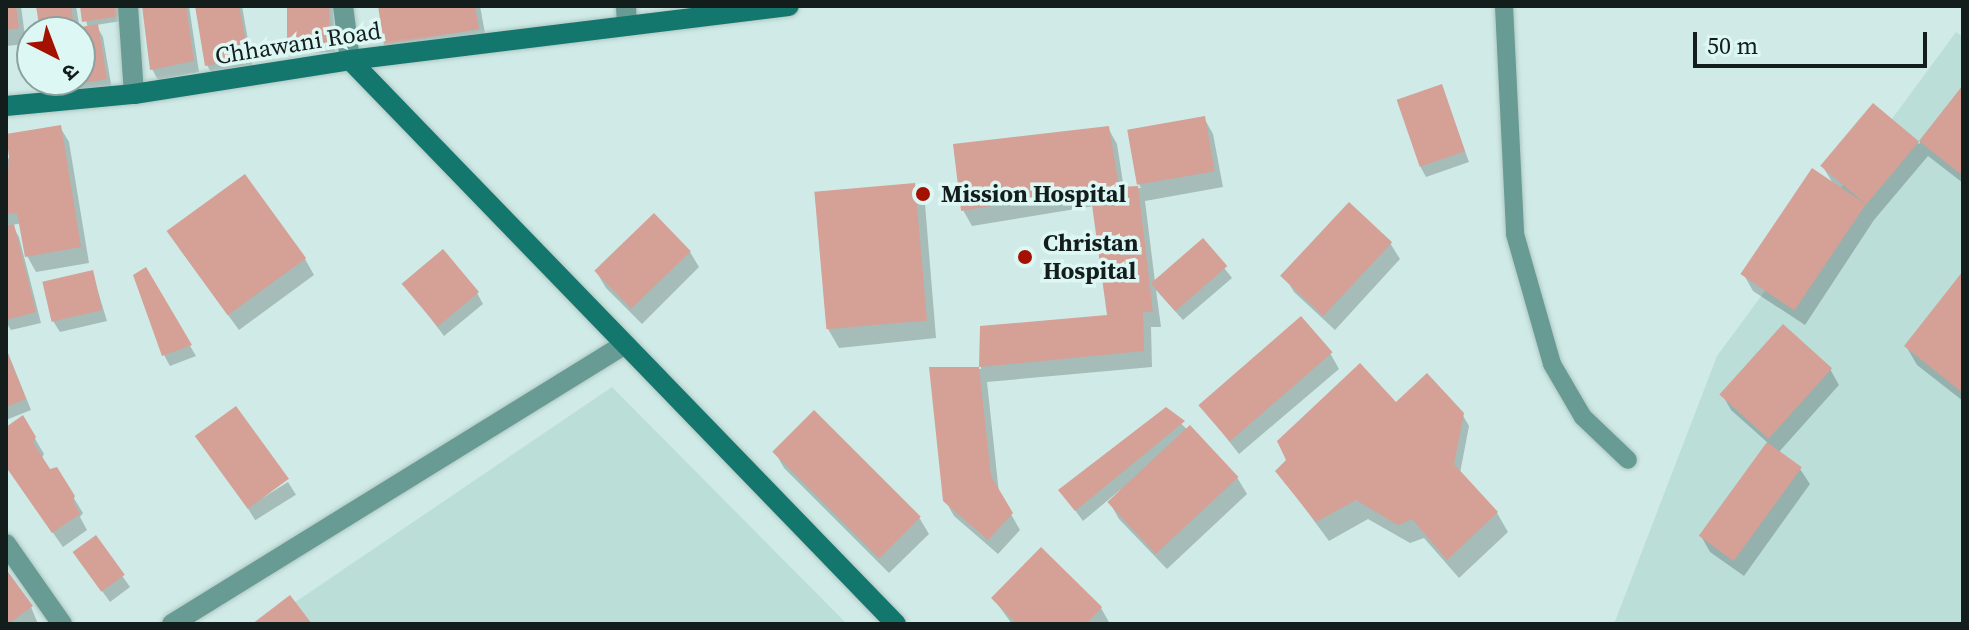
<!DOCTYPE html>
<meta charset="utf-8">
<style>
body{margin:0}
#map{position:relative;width:1969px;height:630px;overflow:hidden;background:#d0ebe7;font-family:"Source Serif 4","Noto Sans Devanagari",serif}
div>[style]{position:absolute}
.built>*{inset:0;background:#bbded9}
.shadow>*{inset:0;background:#0003;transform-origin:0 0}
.building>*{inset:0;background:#d5a096;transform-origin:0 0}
.roads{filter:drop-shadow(0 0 2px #aec6c2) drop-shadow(0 0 2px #aec6c2)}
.lane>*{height:18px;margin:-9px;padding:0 9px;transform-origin:9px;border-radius:9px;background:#679b94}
.street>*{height:20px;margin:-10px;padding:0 10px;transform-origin:10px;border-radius:10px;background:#679b94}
.secondary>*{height:20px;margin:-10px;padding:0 10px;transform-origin:10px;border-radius:10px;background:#14776e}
.dots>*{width:22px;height:22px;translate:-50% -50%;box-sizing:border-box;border:4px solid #ddf8f4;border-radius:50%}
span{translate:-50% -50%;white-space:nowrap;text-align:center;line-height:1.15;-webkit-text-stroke:7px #ddf8f4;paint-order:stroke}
.street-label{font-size:24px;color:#131d1c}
.poi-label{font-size:24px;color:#131d1c;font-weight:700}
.left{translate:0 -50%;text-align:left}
.frame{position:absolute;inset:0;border:8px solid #131d1c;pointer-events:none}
.north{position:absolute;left:16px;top:16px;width:80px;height:80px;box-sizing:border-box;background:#ddf8f4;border:2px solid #8ca09e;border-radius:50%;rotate:138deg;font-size:22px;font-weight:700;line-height:32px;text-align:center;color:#131d1c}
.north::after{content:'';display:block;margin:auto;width:28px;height:36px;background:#a51101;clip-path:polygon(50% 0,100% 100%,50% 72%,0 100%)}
.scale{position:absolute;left:1693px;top:32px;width:234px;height:36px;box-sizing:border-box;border:4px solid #131d1c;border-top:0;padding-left:10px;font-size:24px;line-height:28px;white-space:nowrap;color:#131d1c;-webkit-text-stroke:6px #ddf8f4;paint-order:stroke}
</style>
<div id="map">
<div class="built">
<i style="clip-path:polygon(1956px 32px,1963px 37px,1963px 624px,1614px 624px,1717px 356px)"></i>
<i style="clip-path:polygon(612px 387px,847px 624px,263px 624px)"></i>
</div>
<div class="shadow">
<i style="clip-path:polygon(6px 6px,21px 6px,26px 44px,6px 46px)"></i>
<i style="clip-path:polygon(38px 6px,76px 6px,80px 30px,88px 28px,82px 6px,118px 6px,121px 21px,96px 25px,103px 37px,112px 90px,60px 99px,52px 80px,80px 80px,80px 32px,45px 32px)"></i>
<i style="clip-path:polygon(144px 6px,189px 6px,199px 72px,158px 80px,152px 69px)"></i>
<i style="clip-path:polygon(197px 6px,242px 6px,253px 69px,213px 76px,207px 65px)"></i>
<i style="clip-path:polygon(289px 6px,333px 6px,335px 52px,297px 53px,291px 42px)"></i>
<i style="clip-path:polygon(380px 6px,480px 6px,487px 44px,395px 59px,386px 44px)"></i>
<i style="clip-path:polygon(1441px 86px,1469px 162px,1426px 177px,1420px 166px)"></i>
<i style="clip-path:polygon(1962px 90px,1963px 183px,1928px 156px,1874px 220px,1805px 325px,1753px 291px,1744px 275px,1834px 185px,1823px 167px,1873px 106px,1919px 144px)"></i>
<i style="clip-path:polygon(1204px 118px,1213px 134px,1223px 187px,1145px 201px,1155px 282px,1203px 241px,1232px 278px,1183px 320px,1156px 290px,1161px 327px,1151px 327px,1152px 367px,987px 382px,999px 493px,1020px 530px,998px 554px,954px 516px,945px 500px,931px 369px,981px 369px,982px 328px,1110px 317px,1094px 206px,972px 226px,963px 210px,1108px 128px,1117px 144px,1124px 189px,1141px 188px,1139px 184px)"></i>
<i style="clip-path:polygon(60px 127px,69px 142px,89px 263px,36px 272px,26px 254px,22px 223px,12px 225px,19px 237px,41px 323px,11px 330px,6px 322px,6px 160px)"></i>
<i style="clip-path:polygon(913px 185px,925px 204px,936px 338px,839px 348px,828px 329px)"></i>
<i style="clip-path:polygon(1390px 243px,1400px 259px,1335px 330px,1294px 292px,1285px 277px)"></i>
<i style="clip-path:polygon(179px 248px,305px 259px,314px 275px,239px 330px)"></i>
<i style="clip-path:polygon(690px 252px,699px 267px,642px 324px,606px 288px,597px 273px)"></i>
<i style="clip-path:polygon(145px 270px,196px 356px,170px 366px,164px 355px)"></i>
<i style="clip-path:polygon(92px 272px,107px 321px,60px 332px,53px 321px)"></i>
<i style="clip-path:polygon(1963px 274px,1963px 401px,1917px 365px,1906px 346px)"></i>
<i style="clip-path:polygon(404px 283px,477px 293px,483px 304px,444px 336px)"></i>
<i style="clip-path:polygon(6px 348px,31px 410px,6px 420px)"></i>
<i style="clip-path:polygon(1330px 353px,1339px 369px,1239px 454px,1202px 407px)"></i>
<i style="clip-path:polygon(1830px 369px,1839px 385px,1778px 453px,1800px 469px,1810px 484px,1744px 576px,1710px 552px,1701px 536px,1768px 443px,1731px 410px,1722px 394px)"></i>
<i style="clip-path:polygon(1166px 410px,1188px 430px,1190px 428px,1238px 479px,1247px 494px,1167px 569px,1119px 519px,1110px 503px,1122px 493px,1120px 490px,1083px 521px,1060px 490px)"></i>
<i style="clip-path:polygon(814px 413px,920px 519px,929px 534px,889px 573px,784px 468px,775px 452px)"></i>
<i style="clip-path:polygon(1404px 414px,1462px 414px,1469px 426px,1460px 473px,1497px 513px,1508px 532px,1459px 578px,1424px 538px,1410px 543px,1368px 519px,1329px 541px,1278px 472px)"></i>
<i style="clip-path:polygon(23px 418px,44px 454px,41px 459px,49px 472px,56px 469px,83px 513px,80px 517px,87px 530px,63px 547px,6px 466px,6px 430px)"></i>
<i style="left:288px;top:482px;width:15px;height:48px;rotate:58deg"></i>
<i style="clip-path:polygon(96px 538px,130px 587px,110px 602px,82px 563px)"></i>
<i style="clip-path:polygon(6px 572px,31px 607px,38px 624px,6px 624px)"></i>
<i style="clip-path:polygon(993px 598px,1101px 608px,1110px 624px,1012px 624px)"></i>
</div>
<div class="building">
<i style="clip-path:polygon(6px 6px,16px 6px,19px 28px,6px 30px)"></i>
<i style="clip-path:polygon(36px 6px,71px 6px,73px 21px,39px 25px)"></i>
<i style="clip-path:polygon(80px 6px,118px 6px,119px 16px,82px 22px)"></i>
<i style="clip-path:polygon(142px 6px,186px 6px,194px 61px,150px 70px)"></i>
<i style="clip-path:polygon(195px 6px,239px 6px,249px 58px,205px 66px)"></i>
<i style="left:287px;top:6px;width:42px;height:37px"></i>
<i style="clip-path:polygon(378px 6px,475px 6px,479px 29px,384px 45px)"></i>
<i style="clip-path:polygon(98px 24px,107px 79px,52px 88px,50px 80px,80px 80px,80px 32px,63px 30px)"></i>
<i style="left:1442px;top:84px;width:71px;height:48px;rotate:71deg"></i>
<i style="clip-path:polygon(1963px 85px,1963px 176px,1919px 141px)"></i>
<i style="left:1873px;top:103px;width:60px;height:82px;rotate:40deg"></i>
<i style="left:1205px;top:116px;width:56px;height:79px;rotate:80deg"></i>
<i style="clip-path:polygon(61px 125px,81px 247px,25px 257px,17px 213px,6px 214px,9px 157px,6px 134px)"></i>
<i style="clip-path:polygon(1109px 126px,1119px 187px,1138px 186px,1153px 312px,1143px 312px,1144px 351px,979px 367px,991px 476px,1013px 513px,988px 540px,943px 501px,929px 367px,979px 367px,980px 326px,1107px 315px,1090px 190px,961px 211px,953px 144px)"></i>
<i style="left:1812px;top:168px;width:65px;height:128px;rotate:34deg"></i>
<i style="left:245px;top:174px;width:104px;height:97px;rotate:54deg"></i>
<i style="left:915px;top:183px;width:138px;height:101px;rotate:85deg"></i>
<i style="left:1349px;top:202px;width:59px;height:101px;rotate:43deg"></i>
<i style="left:654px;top:213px;width:53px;height:83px;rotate:46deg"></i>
<i style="clip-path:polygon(14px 224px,36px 312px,6px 320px,6px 226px)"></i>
<i style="left:1203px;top:238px;width:37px;height:69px;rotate:49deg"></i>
<i style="left:443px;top:249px;width:56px;height:54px;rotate:50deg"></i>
<i style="clip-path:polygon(146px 267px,192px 345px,162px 356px,133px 275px)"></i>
<i style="left:93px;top:270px;width:41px;height:52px;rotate:77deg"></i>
<i style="clip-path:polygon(1963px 271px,1963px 393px,1904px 346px)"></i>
<i style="left:1301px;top:316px;width:48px;height:136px;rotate:49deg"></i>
<i style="left:1783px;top:324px;width:66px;height:95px;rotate:42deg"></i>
<i style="clip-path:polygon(6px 349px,26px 399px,6px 407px)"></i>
<i style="clip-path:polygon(1360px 363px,1396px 402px,1427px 373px,1464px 413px,1454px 464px,1498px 512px,1447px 560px,1412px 519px,1398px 525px,1356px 500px,1316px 522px,1275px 471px,1286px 460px,1277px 441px)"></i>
<i style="left:236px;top:406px;width:90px;height:51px;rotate:54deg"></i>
<i style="clip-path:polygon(1166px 407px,1185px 421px,1075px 511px,1058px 490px)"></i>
<i style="left:814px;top:410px;width:151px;height:59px;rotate:45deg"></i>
<i style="clip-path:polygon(23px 415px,36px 437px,33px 442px,50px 469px,57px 467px,75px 496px,73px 500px,80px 514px,52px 533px,6px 467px,6px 427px)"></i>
<i style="left:1190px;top:425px;width:71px;height:113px;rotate:47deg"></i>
<i style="left:1767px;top:442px;width:43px;height:116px;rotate:36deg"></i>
<i style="left:96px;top:535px;width:49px;height:29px;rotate:54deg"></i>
<i style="clip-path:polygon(1041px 547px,1102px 607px,1086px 624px,1017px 624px,991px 598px)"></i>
<i style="clip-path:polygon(6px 569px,33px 606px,8px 624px,6px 624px)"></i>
<i style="clip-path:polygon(290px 595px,312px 624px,252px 624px)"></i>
</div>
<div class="roads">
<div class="lane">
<i style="left:1504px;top:6px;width:228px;rotate:87.2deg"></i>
<i style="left:1515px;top:234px;width:135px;rotate:74.1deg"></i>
<i style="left:1552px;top:364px;width:61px;rotate:59.7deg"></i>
<i style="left:1583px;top:417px;width:62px;rotate:43.7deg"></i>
</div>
<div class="street">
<i style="left:128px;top:6px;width:88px;rotate:86.1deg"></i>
<i style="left:343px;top:6px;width:54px;rotate:82.6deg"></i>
<i style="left:626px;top:6px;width:19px;rotate:87deg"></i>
<i style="left:6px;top:544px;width:98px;rotate:55deg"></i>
<i style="left:172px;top:624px;width:529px;rotate:-31.71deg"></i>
</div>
<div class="secondary">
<i style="left:350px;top:60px;width:785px;rotate:45.93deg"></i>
<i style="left:6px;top:106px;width:129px;rotate:-5.4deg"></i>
<i style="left:134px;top:94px;width:219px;rotate:-8.9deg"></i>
<i style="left:350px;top:60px;width:442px;rotate:-7deg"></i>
</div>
</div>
<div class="dots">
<i style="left:923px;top:194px;background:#a51101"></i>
<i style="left:1025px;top:257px;background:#a51101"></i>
</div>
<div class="street-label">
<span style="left:298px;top:43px;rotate:-9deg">Chhawani Road</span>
</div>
<div class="poi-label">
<span class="left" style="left:941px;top:194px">Mission Hospital</span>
<span class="left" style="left:1043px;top:257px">Christan<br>Hospital</span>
</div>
<div class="frame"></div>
<div class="north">उ</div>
<div class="scale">50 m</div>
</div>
